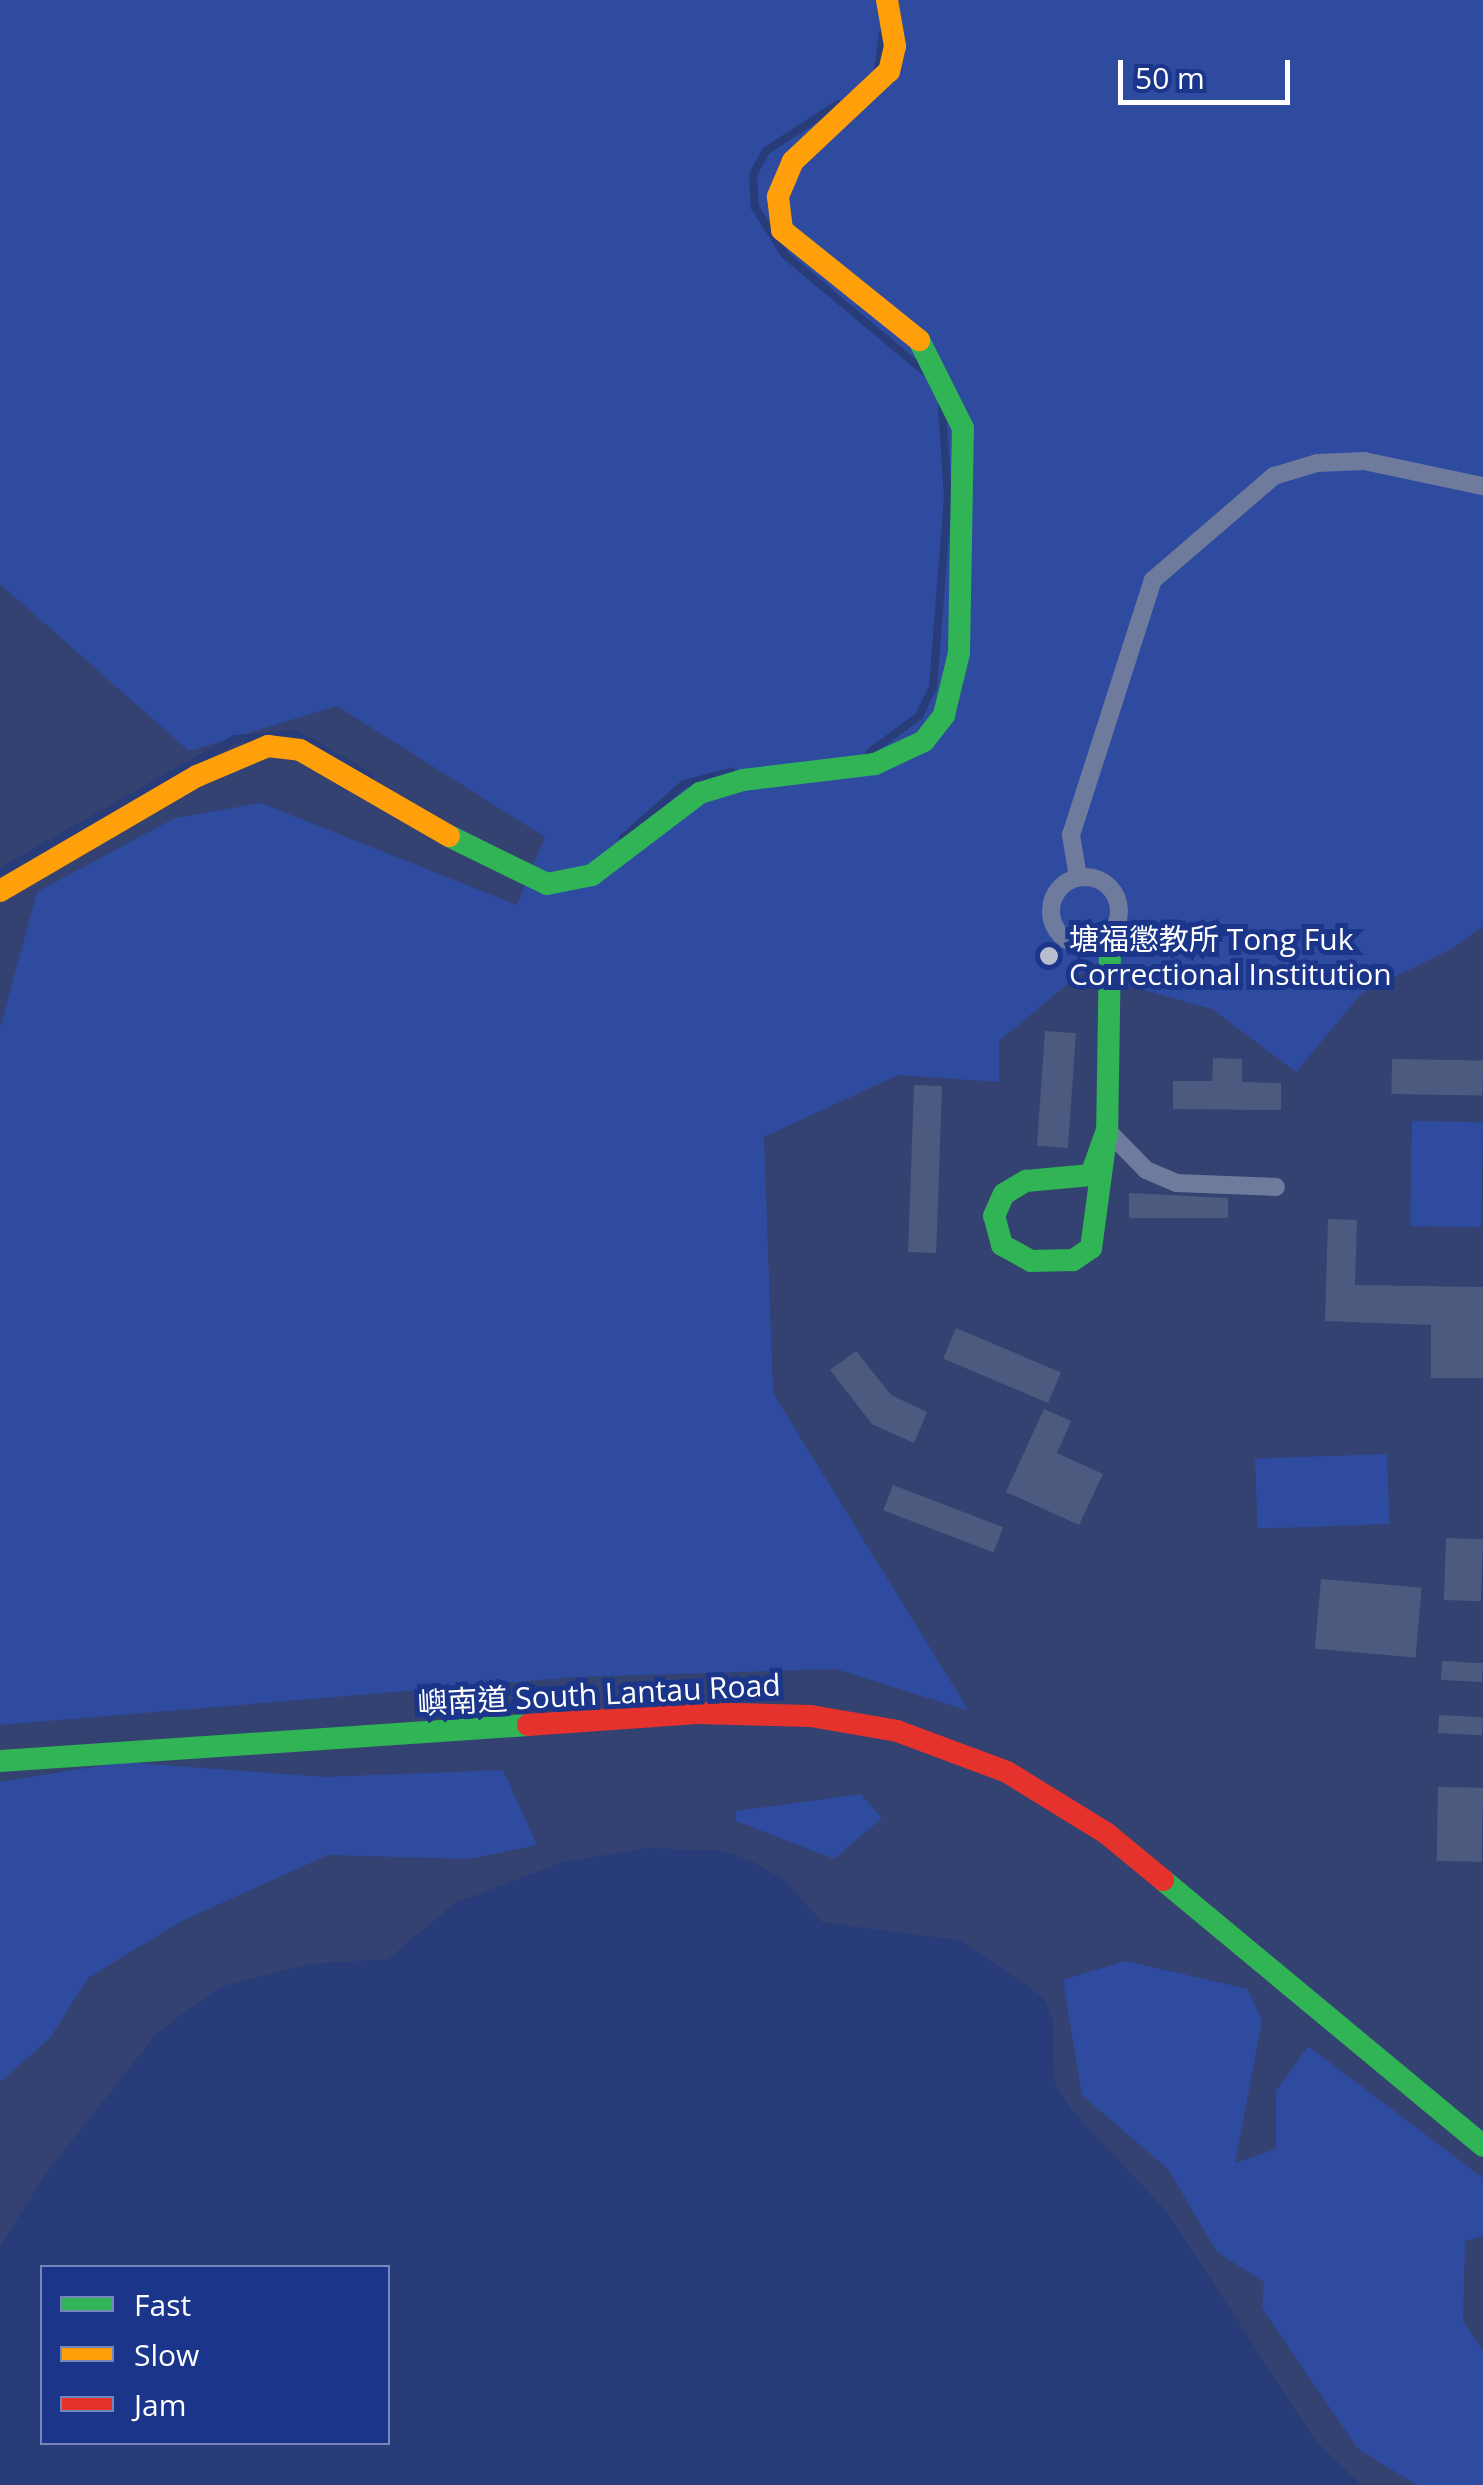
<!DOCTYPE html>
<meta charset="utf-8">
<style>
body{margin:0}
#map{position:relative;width:1483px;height:2485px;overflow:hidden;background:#334270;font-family:"Open Sans","Noto Sans TC",sans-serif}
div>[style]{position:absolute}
.green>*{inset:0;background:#2e4ba0;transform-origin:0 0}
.water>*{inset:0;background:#283c79}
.stream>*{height:8px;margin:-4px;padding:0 4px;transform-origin:4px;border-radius:4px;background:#283c79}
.building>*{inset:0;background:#4d5a7f;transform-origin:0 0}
.street>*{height:18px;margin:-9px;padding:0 9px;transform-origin:9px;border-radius:9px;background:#6f7b9d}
.street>.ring{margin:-9px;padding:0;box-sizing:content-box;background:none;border:18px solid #6f7b9d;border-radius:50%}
.fast>*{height:22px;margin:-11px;padding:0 11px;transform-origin:11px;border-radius:11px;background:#30b455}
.slow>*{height:22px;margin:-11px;padding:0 11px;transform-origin:11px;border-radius:11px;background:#ff9f0a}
.jam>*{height:22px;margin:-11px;padding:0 11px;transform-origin:11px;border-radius:11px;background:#e5322d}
.dots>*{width:28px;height:28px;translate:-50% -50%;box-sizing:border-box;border:5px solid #1a3589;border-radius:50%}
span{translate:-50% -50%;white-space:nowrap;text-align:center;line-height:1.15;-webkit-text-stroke:10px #1a3589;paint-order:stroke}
.poi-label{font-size:30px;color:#fff}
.left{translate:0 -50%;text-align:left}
.street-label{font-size:30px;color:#fff}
.legend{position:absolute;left:40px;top:2265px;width:350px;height:180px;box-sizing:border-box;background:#1a3589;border:2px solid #7686b8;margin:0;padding:12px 18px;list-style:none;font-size:30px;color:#fff}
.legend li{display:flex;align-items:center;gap:20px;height:50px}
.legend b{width:50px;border:2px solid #7686b8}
.scale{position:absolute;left:1118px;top:60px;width:172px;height:45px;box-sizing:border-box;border:5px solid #fff;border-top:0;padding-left:12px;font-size:30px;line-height:35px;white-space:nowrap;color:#fff;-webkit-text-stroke:8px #1a3589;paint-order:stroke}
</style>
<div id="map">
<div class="green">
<i style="clip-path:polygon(0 0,1483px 0,1483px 926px,1453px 948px,1362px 993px,1296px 1072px,1212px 1009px,1081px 973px,999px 1041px,999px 1082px,898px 1075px,764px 1137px,773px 1393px,969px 1711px,836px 1669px,576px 1677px,0 1725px,0 1028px,37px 892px,175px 818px,261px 803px,517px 905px,545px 837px,337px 706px,189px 751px,0 584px)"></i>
<i style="left:1412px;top:1121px;width:71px;height:105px;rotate:1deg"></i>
<i style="left:1387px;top:1454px;width:70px;height:132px;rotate:88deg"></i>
<i style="clip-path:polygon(124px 1762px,324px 1777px,503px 1770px,537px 1845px,470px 1859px,328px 1855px,180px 1922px,88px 1978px,50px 2038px,0 2082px,0 1782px)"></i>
<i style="clip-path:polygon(861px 1794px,882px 1818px,834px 1859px,736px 1821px,736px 1811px)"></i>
<i style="clip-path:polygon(1125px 1961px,1248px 1989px,1262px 2021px,1235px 2163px,1276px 2149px,1276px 2091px,1308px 2046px,1483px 2178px,1483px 2236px,1465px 2241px,1463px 2321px,1483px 2351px,1483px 2485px,1417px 2485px,1358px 2449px,1262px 2308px,1264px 2282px,1217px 2252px,1168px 2169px,1082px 2095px,1063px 1980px)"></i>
</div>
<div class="water">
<i style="clip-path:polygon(evenodd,649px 1848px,725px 1851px,753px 1862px,785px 1880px,822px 1922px,963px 1941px,1044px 1998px,1053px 2020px,1054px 2081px,1071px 2109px,1167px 2212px,1316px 2441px,1361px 2485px,0 2485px,0 2246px,50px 2168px,158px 2032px,220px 1987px,310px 1964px,388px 1959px,455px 1903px,562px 1862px,649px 1848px,42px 2268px,388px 2268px,388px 2442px,42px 2442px,42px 2268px)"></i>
</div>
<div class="stream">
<i style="left:878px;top:69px;width:36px;rotate:-82deg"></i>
<i style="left:838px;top:104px;width:86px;rotate:146.9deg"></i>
<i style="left:766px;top:151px;width:26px;rotate:119deg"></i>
<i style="left:753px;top:174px;width:33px;rotate:87deg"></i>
<i style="left:755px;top:207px;width:57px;rotate:58deg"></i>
<i style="left:785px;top:255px;width:182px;rotate:39.9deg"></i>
<i style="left:869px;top:753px;width:62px;rotate:-36.5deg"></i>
<i style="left:919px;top:716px;width:32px;rotate:-64deg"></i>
<i style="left:933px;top:687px;width:190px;rotate:-85.5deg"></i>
<i style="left:948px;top:498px;width:91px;rotate:-93.8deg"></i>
<i style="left:623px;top:838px;width:81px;rotate:-41.5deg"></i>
<i style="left:684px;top:784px;width:49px;rotate:-14.3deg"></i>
<i style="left:0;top:872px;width:270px;rotate:-29.5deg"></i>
<i style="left:235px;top:739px;width:61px;rotate:-4.7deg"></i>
<i style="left:296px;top:734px;width:86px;rotate:29.8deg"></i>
</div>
<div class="building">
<i style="left:1045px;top:1031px;width:31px;height:115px;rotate:4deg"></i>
<i style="clip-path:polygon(1213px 1058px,1242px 1059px,1242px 1082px,1281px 1083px,1281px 1110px,1173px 1109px,1173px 1081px,1212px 1081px)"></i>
<i style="left:1392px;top:1059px;width:91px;height:35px;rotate:1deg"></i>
<i style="left:914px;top:1085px;width:28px;height:167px;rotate:2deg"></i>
<i style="clip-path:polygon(1129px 1193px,1228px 1198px,1228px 1218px,1129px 1218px)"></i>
<i style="clip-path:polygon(1328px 1219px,1357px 1220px,1355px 1285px,1483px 1287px,1483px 1378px,1431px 1378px,1431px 1325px,1325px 1321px)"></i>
<i style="left:956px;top:1328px;width:114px;height:33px;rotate:23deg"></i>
<i style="clip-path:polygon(856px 1351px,891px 1395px,927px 1412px,914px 1443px,872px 1424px,830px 1370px)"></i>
<i style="clip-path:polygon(1044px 1409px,1071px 1421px,1057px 1453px,1103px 1474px,1079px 1525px,1006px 1492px)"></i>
<i style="left:893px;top:1485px;width:118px;height:27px;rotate:21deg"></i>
<i style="left:1446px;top:1538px;width:37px;height:62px;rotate:2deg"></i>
<i style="left:1321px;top:1579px;width:101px;height:70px;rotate:5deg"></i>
<i style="left:1442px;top:1661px;width:41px;height:19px;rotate:3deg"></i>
<i style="left:1439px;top:1715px;width:44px;height:18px;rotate:3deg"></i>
<i style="left:1438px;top:1787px;width:45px;height:74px;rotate:1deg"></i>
</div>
<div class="street">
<i class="ring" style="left:1051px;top:877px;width:50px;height:50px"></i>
<i style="left:1078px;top:877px;width:43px;rotate:-99.5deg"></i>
<i style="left:1071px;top:835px;width:268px;rotate:-72.2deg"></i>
<i style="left:1153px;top:580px;width:160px;rotate:-40.7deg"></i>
<i style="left:1274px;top:476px;width:45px;rotate:-16.8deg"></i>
<i style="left:1317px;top:463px;width:47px;rotate:-2.4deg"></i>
<i style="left:1364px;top:461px;width:122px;rotate:11.9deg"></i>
<i style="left:1107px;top:1130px;width:56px;rotate:45.7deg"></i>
<i style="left:1146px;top:1170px;width:33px;rotate:23deg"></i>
<i style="left:1176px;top:1183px;width:100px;rotate:2.3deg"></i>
</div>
<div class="fast">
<i style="left:449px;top:836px;width:109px;rotate:26.1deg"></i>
<i style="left:547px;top:884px;width:46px;rotate:-11.3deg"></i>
<i style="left:592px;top:875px;width:136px;rotate:-37.2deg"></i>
<i style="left:700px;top:793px;width:45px;rotate:-16.8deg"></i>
<i style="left:743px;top:780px;width:133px;rotate:-6.9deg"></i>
<i style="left:875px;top:764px;width:54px;rotate:-25.1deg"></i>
<i style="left:924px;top:741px;width:33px;rotate:-52deg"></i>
<i style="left:944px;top:715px;width:64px;rotate:-76.4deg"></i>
<i style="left:959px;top:653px;width:225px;rotate:-89deg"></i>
<i style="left:963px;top:428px;width:98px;rotate:-116.6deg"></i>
<i style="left:1104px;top:940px;width:10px;rotate:53deg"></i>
<i style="left:1110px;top:948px;width:182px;rotate:90.9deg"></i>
<i style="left:1107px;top:1130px;width:119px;rotate:97.7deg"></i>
<i style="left:1091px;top:1248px;width:22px;rotate:146deg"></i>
<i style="left:1073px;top:1260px;width:42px;rotate:178.6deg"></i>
<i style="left:1031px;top:1261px;width:33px;rotate:-151deg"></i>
<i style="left:1002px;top:1245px;width:30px;rotate:-105deg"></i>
<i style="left:994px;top:1216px;width:24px;rotate:-66deg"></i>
<i style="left:1004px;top:1194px;width:26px;rotate:-31deg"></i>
<i style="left:1026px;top:1181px;width:65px;rotate:-5.3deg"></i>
<i style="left:1091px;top:1175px;width:48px;rotate:-70.4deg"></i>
<i style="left:0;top:1761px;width:529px;rotate:-3.9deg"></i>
<i style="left:1163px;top:1880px;width:416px;rotate:39.7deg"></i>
</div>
<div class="slow">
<i style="left:887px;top:0;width:47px;rotate:80.1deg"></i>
<i style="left:895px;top:46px;width:26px;rotate:103deg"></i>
<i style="left:889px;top:71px;width:132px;rotate:136.8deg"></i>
<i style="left:793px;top:161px;width:39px;rotate:113deg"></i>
<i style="left:778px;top:197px;width:33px;rotate:83deg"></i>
<i style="left:782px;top:230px;width:176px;rotate:38.8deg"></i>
<i style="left:0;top:891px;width:228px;rotate:-30.3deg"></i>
<i style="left:197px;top:776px;width:77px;rotate:-22.9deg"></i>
<i style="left:268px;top:746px;width:32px;rotate:7deg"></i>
<i style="left:300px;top:750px;width:172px;rotate:30deg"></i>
</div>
<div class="jam">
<i style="left:528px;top:1725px;width:169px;rotate:-4.1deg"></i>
<i style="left:697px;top:1713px;width:114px;rotate:1.5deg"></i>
<i style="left:811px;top:1716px;width:87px;rotate:9.9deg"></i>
<i style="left:897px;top:1731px;width:117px;rotate:20.4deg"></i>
<i style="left:1007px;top:1772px;width:116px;rotate:31.6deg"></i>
<i style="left:1106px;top:1833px;width:74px;rotate:39.5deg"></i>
</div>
<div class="dots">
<i style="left:1049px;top:956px;background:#b8bdcd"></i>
</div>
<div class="poi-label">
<span class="left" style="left:1069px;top:956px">塘福懲教所 Tong Fuk<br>Correctional Institution</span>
</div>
<div class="street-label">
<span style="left:599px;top:1694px;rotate:-3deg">嶼南道 South Lantau Road</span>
</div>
<ul class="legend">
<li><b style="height:12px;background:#30b455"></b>Fast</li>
<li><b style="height:12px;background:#ff9f0a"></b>Slow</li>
<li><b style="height:12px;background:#e5322d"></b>Jam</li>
</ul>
<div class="scale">50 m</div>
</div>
